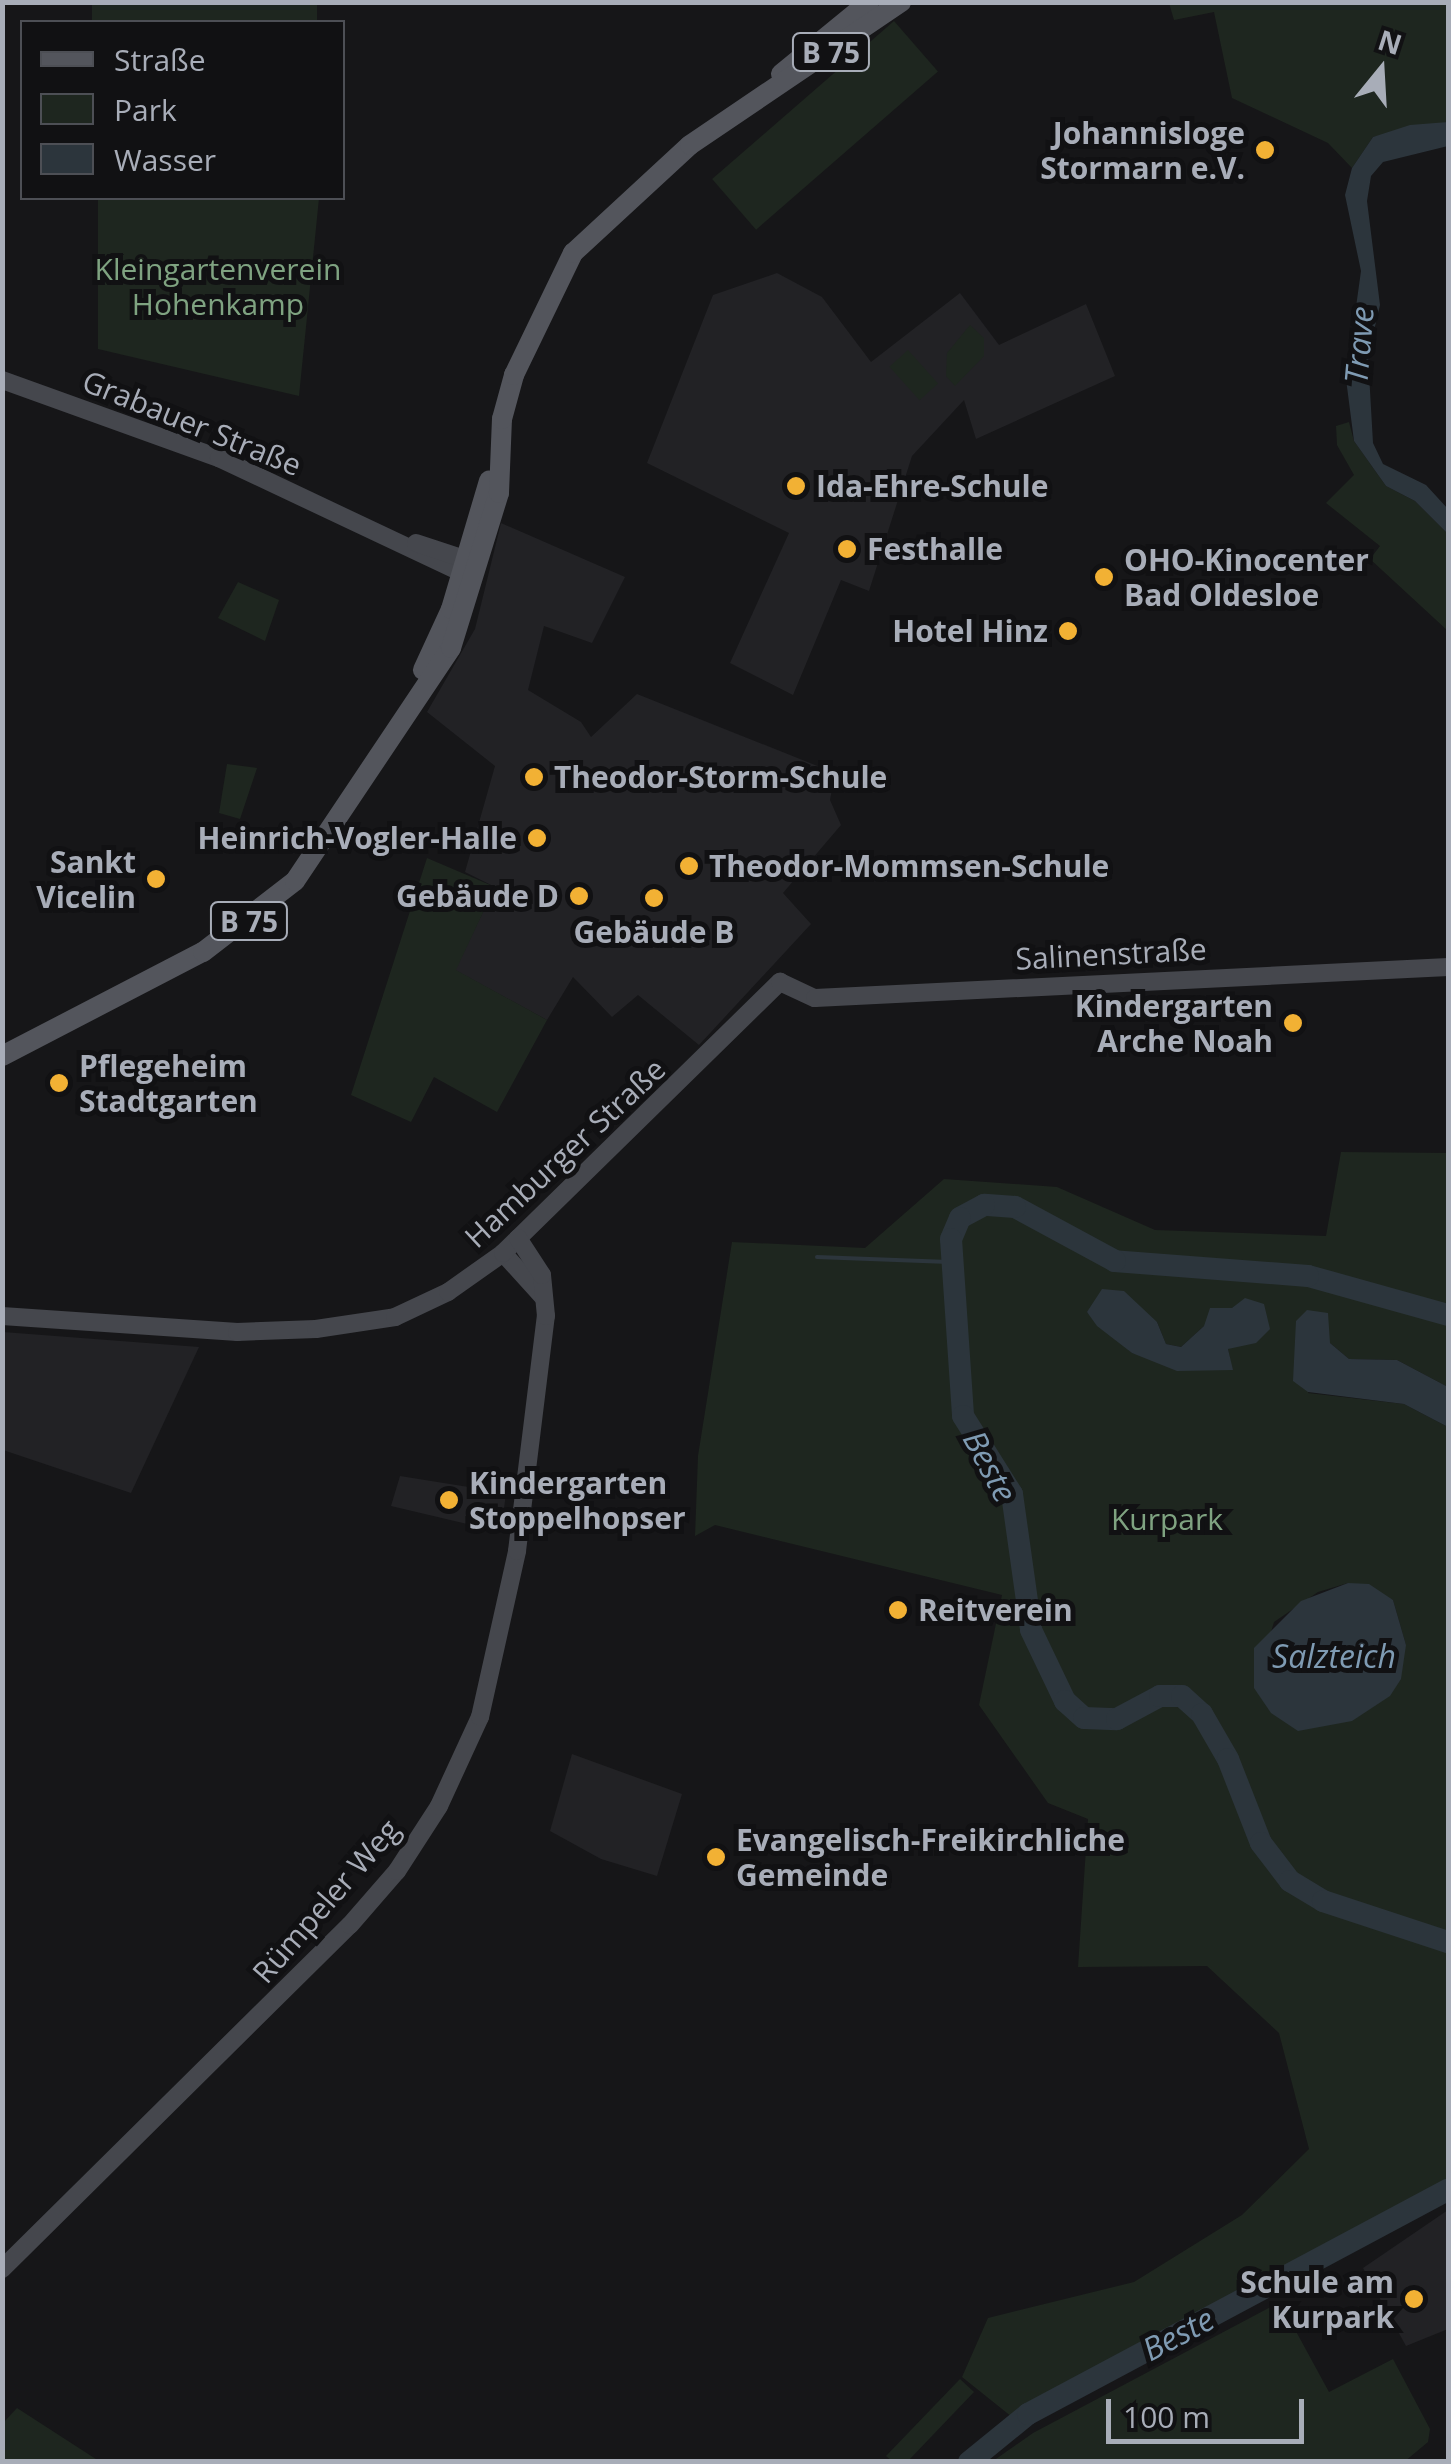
<!DOCTYPE html>
<meta charset="utf-8">
<style>
body{margin:0}
#map{position:relative;width:1451px;height:2464px;overflow:hidden;background:#161618;font-family:"Open Sans",sans-serif}
div>[style]{position:absolute}
.built>*{inset:0;background:#222225}
.green>*{inset:0;background:#1e261f;transform-origin:0 0}
.water>*{inset:0;background:#2c353c}
.stream>*{height:4px;margin:-2px;padding:0 2px;transform-origin:2px;border-radius:2px;background:#2c353c}
.river>*{height:22px;margin:-11px;padding:0 11px;transform-origin:11px;border-radius:11px;background:#2c353c}
.secondary>*{height:18px;margin:-9px;padding:0 9px;transform-origin:9px;border-radius:9px;background:#45474d}
.primary>*{height:20px;margin:-10px;padding:0 10px;transform-origin:10px;border-radius:10px;background:#53555c}
.dots>*{width:28px;height:28px;translate:-50% -50%;box-sizing:border-box;border:5px solid #111113;border-radius:50%}
span{translate:-50% -50%;white-space:nowrap;text-align:center;line-height:1.15;-webkit-text-stroke:10px #111113;paint-order:stroke}
.shield-label span{padding:2px 8px;background:#111113;border:2px solid;border-radius:8px;-webkit-text-stroke-width:0}
.shield-label{font-size:28px;color:#a8adb8;font-weight:700}
.poi-label{font-size:30px;color:#a8adb8;font-weight:700}
.right{translate:-100% -50%;text-align:right}
.left{translate:0 -50%;text-align:left}
.park-label{font-size:30px;color:#7fa381}
.street-label{font-size:30px;color:#a8adb8}
.water-label{font-size:32px;color:#7f9bb3;font-style:italic}
.frame{position:absolute;inset:0;border:5px solid #a8adb8;pointer-events:none}
.legend{position:absolute;left:20px;top:20px;width:325px;height:180px;box-sizing:border-box;background:#111113;border:2px solid #4d4f55;margin:0;padding:12px 18px;list-style:none;font-size:30px;color:#a8adb8}
.legend li{display:flex;align-items:center;gap:20px;height:50px}
.legend b{width:50px;border:2px solid #4d4f55}
.north{position:absolute;left:1331px;top:20px;width:100px;height:100px;-webkit-text-stroke:8px #111113;paint-order:stroke;rotate:18deg;font-size:28px;font-weight:700;line-height:40px;text-align:center;color:#a8adb8}
.north::after{content:'';display:block;margin:auto;width:35px;height:45px;background:#a8adb8;clip-path:polygon(50% 0,100% 100%,50% 72%,0 100%)}
.scale{position:absolute;left:1106px;top:2399px;width:198px;height:45px;box-sizing:border-box;border:5px solid #a8adb8;border-top:0;padding-left:12px;font-size:30px;line-height:35px;white-space:nowrap;color:#a8adb8;-webkit-text-stroke:8px #111113;paint-order:stroke}
</style>
<div id="map">
<div class="built">
<i style="clip-path:polygon(777px 273px,822px 297px,871px 362px,960px 293px,999px 345px,1086px 304px,1115px 376px,976px 439px,964px 400px,912px 456px,869px 591px,841px 580px,793px 695px,730px 663px,789px 533px,647px 463px,713px 295px)"></i>
<i style="clip-path:polygon(501px 523px,625px 577px,592px 643px,544px 626px,528px 690px,581px 722px,591px 737px,637px 694px,835px 773px,830px 800px,841px 825px,783px 893px,811px 924px,699px 1045px,638px 995px,612px 1017px,573px 977px,547px 1020px,455px 970px,495px 887px,465px 872px,495px 766px,427px 712px,475px 629px)"></i>
<i style="clip-path:polygon(3px 1332px,199px 1347px,131px 1493px,3px 1450px)"></i>
<i style="clip-path:polygon(400px 1476px,506px 1493px,501px 1532px,391px 1506px)"></i>
<i style="clip-path:polygon(572px 1754px,682px 1794px,657px 1876px,601px 1859px,550px 1831px)"></i>
<i style="clip-path:polygon(1448px 2210px,1448px 2329px,1406px 2346px,1363px 2268px)"></i>
</div>
<div class="green">
<i style="left:92px;top:3px;width:225px;height:19px"></i>
<i style="clip-path:polygon(1169px 3px,1448px 3px,1448px 122px,1373px 137px,1352px 168px,1328px 143px,1232px 98px,1214px 12px,1174px 20px)"></i>
<i style="left:894px;top:21px;width:67px;height:241px;rotate:49deg"></i>
<i style="clip-path:polygon(98px 198px,319px 198px,299px 396px,98px 349px)"></i>
<i style="clip-path:polygon(970px 325px,984px 338px,984px 356px,955px 386px,946px 376px,947px 353px)"></i>
<i style="left:908px;top:350px;width:45px;height:25px;rotate:48deg"></i>
<i style="clip-path:polygon(1349px 422px,1354px 441px,1386px 486px,1415px 501px,1448px 534px,1448px 631px,1370px 559px,1380px 546px,1326px 503px,1354px 475px,1337px 445px,1336px 426px)"></i>
<i style="clip-path:polygon(238px 582px,279px 600px,265px 641px,218px 618px)"></i>
<i style="clip-path:polygon(227px 764px,257px 768px,240px 819px,219px 813px)"></i>
<i style="clip-path:polygon(427px 858px,495px 887px,456px 970px,547px 1020px,497px 1112px,434px 1077px,411px 1122px,351px 1095px)"></i>
<i style="clip-path:polygon(evenodd,1341px 1152px,1448px 1153px,1448px 1387px,1397px 1360px,1349px 1359px,1330px 1343px,1308px 1393px,1404px 1404px,1448px 1427px,1448px 2190px,1017px 2421px,962px 2377px,988px 2318px,1134px 2282px,1242px 2215px,1309px 2149px,1279px 2033px,1207px 1966px,1078px 1967px,1088px 1819px,1048px 1803px,979px 1705px,1002px 1595px,715px 1525px,695px 1536px,698px 1456px,732px 1242px,865px 1248px,944px 1179px,1057px 1187px,1155px 1230px,1326px 1236px,1341px 1152px,1087px 1312px,1157px 1322px,1166px 1344px,1181px 1347px,1204px 1326px,1241px 1342px,1228px 1349px,1232px 1370px,1132px 1353px,1087px 1312px,1341px 1152px,1348px 1583px,1393px 1600px,1406px 1645px,1254px 1688px,1274px 1622px,1318px 1592px,1348px 1583px)"></i>
<i style="clip-path:polygon(1280px 2302px,1329px 2392px,1393px 2359px,1430px 2429px,1428px 2442px,1404px 2462px,993px 2461px,1033px 2433px)"></i>
<i style="clip-path:polygon(960px 2379px,974px 2392px,908px 2461px,892px 2461px,886px 2456px)"></i>
<i style="clip-path:polygon(17px 2408px,99px 2461px,3px 2461px,3px 2423px)"></i>
</div>
<div class="water">
<i style="clip-path:polygon(1448px 122px,1448px 146px,1383px 162px,1371px 176px,1367px 201px,1380px 305px,1368px 356px,1373px 443px,1383px 464px,1426px 485px,1448px 509px,1448px 534px,1415px 501px,1386px 486px,1354px 441px,1346px 379px,1361px 271px,1345px 195px,1352px 168px,1373px 137px,1410px 125px)"></i>
<i style="clip-path:polygon(1102px 1289px,1124px 1291px,1157px 1322px,1166px 1344px,1181px 1347px,1204px 1326px,1210px 1308px,1232px 1308px,1245px 1298px,1264px 1304px,1270px 1329px,1256px 1343px,1228px 1349px,1233px 1370px,1177px 1371px,1132px 1353px,1097px 1326px,1087px 1312px)"></i>
<i style="clip-path:polygon(1307px 1310px,1328px 1313px,1330px 1343px,1349px 1359px,1397px 1360px,1448px 1387px,1448px 1427px,1404px 1404px,1308px 1392px,1293px 1381px,1296px 1321px)"></i>
<i style="clip-path:polygon(1348px 1583px,1369px 1584px,1393px 1600px,1406px 1645px,1401px 1679px,1390px 1696px,1352px 1721px,1298px 1731px,1271px 1713px,1254px 1688px,1254px 1648px,1301px 1601px)"></i>
</div>
<div class="stream">
<i style="left:817px;top:1257px;width:132px;rotate:2.2deg"></i>
</div>
<div class="river">
<i style="left:1448px;top:1315px;width:145px;rotate:-164.4deg"></i>
<i style="left:1308px;top:1276px;width:194px;rotate:-175.6deg"></i>
<i style="left:1115px;top:1261px;width:114px;rotate:-151.6deg"></i>
<i style="left:1015px;top:1207px;width:31px;rotate:-176deg"></i>
<i style="left:984px;top:1205px;width:27px;rotate:152deg"></i>
<i style="left:960px;top:1218px;width:23px;rotate:113deg"></i>
<i style="left:951px;top:1239px;width:177px;rotate:86.1deg"></i>
<i style="left:963px;top:1416px;width:92px;rotate:57.9deg"></i>
<i style="left:1012px;top:1494px;width:137px;rotate:82deg"></i>
<i style="left:1031px;top:1630px;width:79px;rotate:64.4deg"></i>
<i style="left:1065px;top:1701px;width:25px;rotate:42deg"></i>
<i style="left:1084px;top:1718px;width:33px;rotate:2deg"></i>
<i style="left:1117px;top:1719px;width:49px;rotate:-28.1deg"></i>
<i style="left:1160px;top:1696px;width:22px"></i>
<i style="left:1182px;top:1696px;width:27px;rotate:42deg"></i>
<i style="left:1202px;top:1714px;width:52px;rotate:60deg"></i>
<i style="left:1228px;top:1759px;width:90px;rotate:68.6deg"></i>
<i style="left:1261px;top:1843px;width:48px;rotate:52.7deg"></i>
<i style="left:1290px;top:1881px;width:39px;rotate:31deg"></i>
<i style="left:1323px;top:1901px;width:132px;rotate:18.2deg"></i>
<i style="left:969px;top:2462px;width:76px;rotate:-39.1deg"></i>
<i style="left:1028px;top:2414px;width:476px;rotate:-28.1deg"></i>
</div>
<div class="secondary">
<i style="left:2px;top:380px;width:231px;rotate:19.8deg"></i>
<i style="left:219px;top:458px;width:279px;rotate:25.3deg"></i>
<i style="left:416px;top:543px;width:64px;rotate:18.2deg"></i>
<i style="left:503px;top:1253px;width:59px;rotate:47.7deg"></i>
<i style="left:2px;top:1316px;width:236px;rotate:3.9deg"></i>
<i style="left:237px;top:1332px;width:79px;rotate:-2.2deg"></i>
<i style="left:316px;top:1329px;width:80px;rotate:-8.6deg"></i>
<i style="left:395px;top:1317px;width:59px;rotate:-25.3deg"></i>
<i style="left:448px;top:1292px;width:67px;rotate:-35.3deg"></i>
<i style="left:503px;top:1253px;width:388px;rotate:-44.4deg"></i>
<i style="left:780px;top:982px;width:38px;rotate:25deg"></i>
<i style="left:815px;top:998px;width:634px;rotate:-2.8deg"></i>
<i style="left:2px;top:2269px;width:489px;rotate:-44.7deg"></i>
<i style="left:350px;top:1925px;width:72px;rotate:-49deg"></i>
<i style="left:397px;top:1871px;width:77px;rotate:-57.1deg"></i>
<i style="left:439px;top:1806px;width:98px;rotate:-65.3deg"></i>
<i style="left:480px;top:1717px;width:170px;rotate:-77.4deg"></i>
<i style="left:517px;top:1551px;width:237px;rotate:-83deg"></i>
<i style="left:546px;top:1316px;width:41px;rotate:-95.6deg"></i>
<i style="left:542px;top:1275px;width:44px;rotate:-123deg"></i>
</div>
<div class="primary">
<i style="left:781px;top:74px;width:114px;rotate:-39.3deg"></i>
<i style="left:423px;top:670px;width:67px;rotate:-65.3deg"></i>
<i style="left:451px;top:609px;width:134px;rotate:-73.5deg"></i>
<i style="left:2px;top:1056px;width:226px;rotate:-27.4deg"></i>
<i style="left:203px;top:952px;width:116px;rotate:-37.7deg"></i>
<i style="left:295px;top:881px;width:280px;rotate:-56.2deg"></i>
<i style="left:451px;top:648px;width:162px;rotate:-72.8deg"></i>
<i style="left:499px;top:493px;width:74px;rotate:-87.7deg"></i>
<i style="left:502px;top:419px;width:46px;rotate:-74.7deg"></i>
<i style="left:514px;top:375px;width:136px;rotate:-64.2deg"></i>
<i style="left:573px;top:253px;width:159px;rotate:-42.7deg"></i>
<i style="left:690px;top:145px;width:255px;rotate:-34.1deg"></i>
</div>
<div class="dots">
<i style="left:1265px;top:150px;background:#f2b134"></i>
<i style="left:796px;top:486px;background:#f2b134"></i>
<i style="left:847px;top:549px;background:#f2b134"></i>
<i style="left:1104px;top:577px;background:#f2b134"></i>
<i style="left:1068px;top:631px;background:#f2b134"></i>
<i style="left:534px;top:777px;background:#f2b134"></i>
<i style="left:537px;top:838px;background:#f2b134"></i>
<i style="left:689px;top:866px;background:#f2b134"></i>
<i style="left:156px;top:879px;background:#f2b134"></i>
<i style="left:579px;top:896px;background:#f2b134"></i>
<i style="left:654px;top:898px;background:#f2b134"></i>
<i style="left:1293px;top:1023px;background:#f2b134"></i>
<i style="left:59px;top:1083px;background:#f2b134"></i>
<i style="left:449px;top:1500px;background:#f2b134"></i>
<i style="left:898px;top:1610px;background:#f2b134"></i>
<i style="left:716px;top:1857px;background:#f2b134"></i>
<i style="left:1414px;top:2299px;background:#f2b134"></i>
</div>
<div class="shield-label">
<span style="left:831px;top:52px">B 75</span>
<span style="left:249px;top:921px">B 75</span>
</div>
<div class="poi-label">
<span class="right" style="left:1245px;top:150px">Johannisloge<br>Stormarn e.V.</span>
<span class="left" style="left:816px;top:486px">Ida-Ehre-Schule</span>
<span class="left" style="left:867px;top:549px">Festhalle</span>
<span class="left" style="left:1124px;top:577px">OHO-Kinocenter<br>Bad Oldesloe</span>
<span class="right" style="left:1048px;top:631px">Hotel Hinz</span>
<span class="left" style="left:554px;top:777px">Theodor-Storm-Schule</span>
<span class="right" style="left:517px;top:838px">Heinrich-Vogler-Halle</span>
<span class="right" style="left:136px;top:879px">Sankt<br>Vicelin</span>
<span class="left" style="left:709px;top:866px">Theodor-Mommsen-Schule</span>
<span class="right" style="left:559px;top:896px">Gebäude D</span>
<span style="left:654px;top:932px">Gebäude B</span>
<span class="right" style="left:1273px;top:1023px">Kindergarten<br>Arche Noah</span>
<span class="left" style="left:79px;top:1083px">Pflegeheim<br>Stadtgarten</span>
<span class="left" style="left:469px;top:1500px">Kindergarten<br>Stoppelhopser</span>
<span class="left" style="left:918px;top:1610px">Reitverein</span>
<span class="left" style="left:736px;top:1857px">Evangelisch-Freikirchliche<br>Gemeinde</span>
<span class="right" style="left:1394px;top:2299px">Schule am<br>Kurpark</span>
</div>
<div class="park-label">
<span style="left:218px;top:286px">Kleingartenverein<br>Hohenkamp</span>
<span style="left:1167px;top:1519px">Kurpark</span>
</div>
<div class="street-label">
<span style="left:192px;top:423px;rotate:22deg">Grabauer Straße</span>
<span style="left:1111px;top:954px;rotate:-3deg">Salinenstraße</span>
<span style="left:565px;top:1153px;rotate:-43deg">Hamburger Straße</span>
<span style="left:326px;top:1901px;rotate:-49deg">Rümpeler Weg</span>
</div>
<div class="water-label">
<span style="left:1359px;top:345px;rotate:-85deg">Trave</span>
<span style="left:990px;top:1466px;rotate:62deg">Beste</span>
<span style="left:1334px;top:1656px">Salzteich</span>
<span style="left:1178px;top:2334px;rotate:-28deg">Beste</span>
</div>
<div class="frame"></div>
<ul class="legend">
<li><b style="height:12px;background:#53555c"></b>Straße</li>
<li><b style="height:28px;background:#1e261f"></b>Park</li>
<li><b style="height:28px;background:#2c353c"></b>Wasser</li>
</ul>
<div class="north">N</div>
<div class="scale">100 m</div>
</div>
